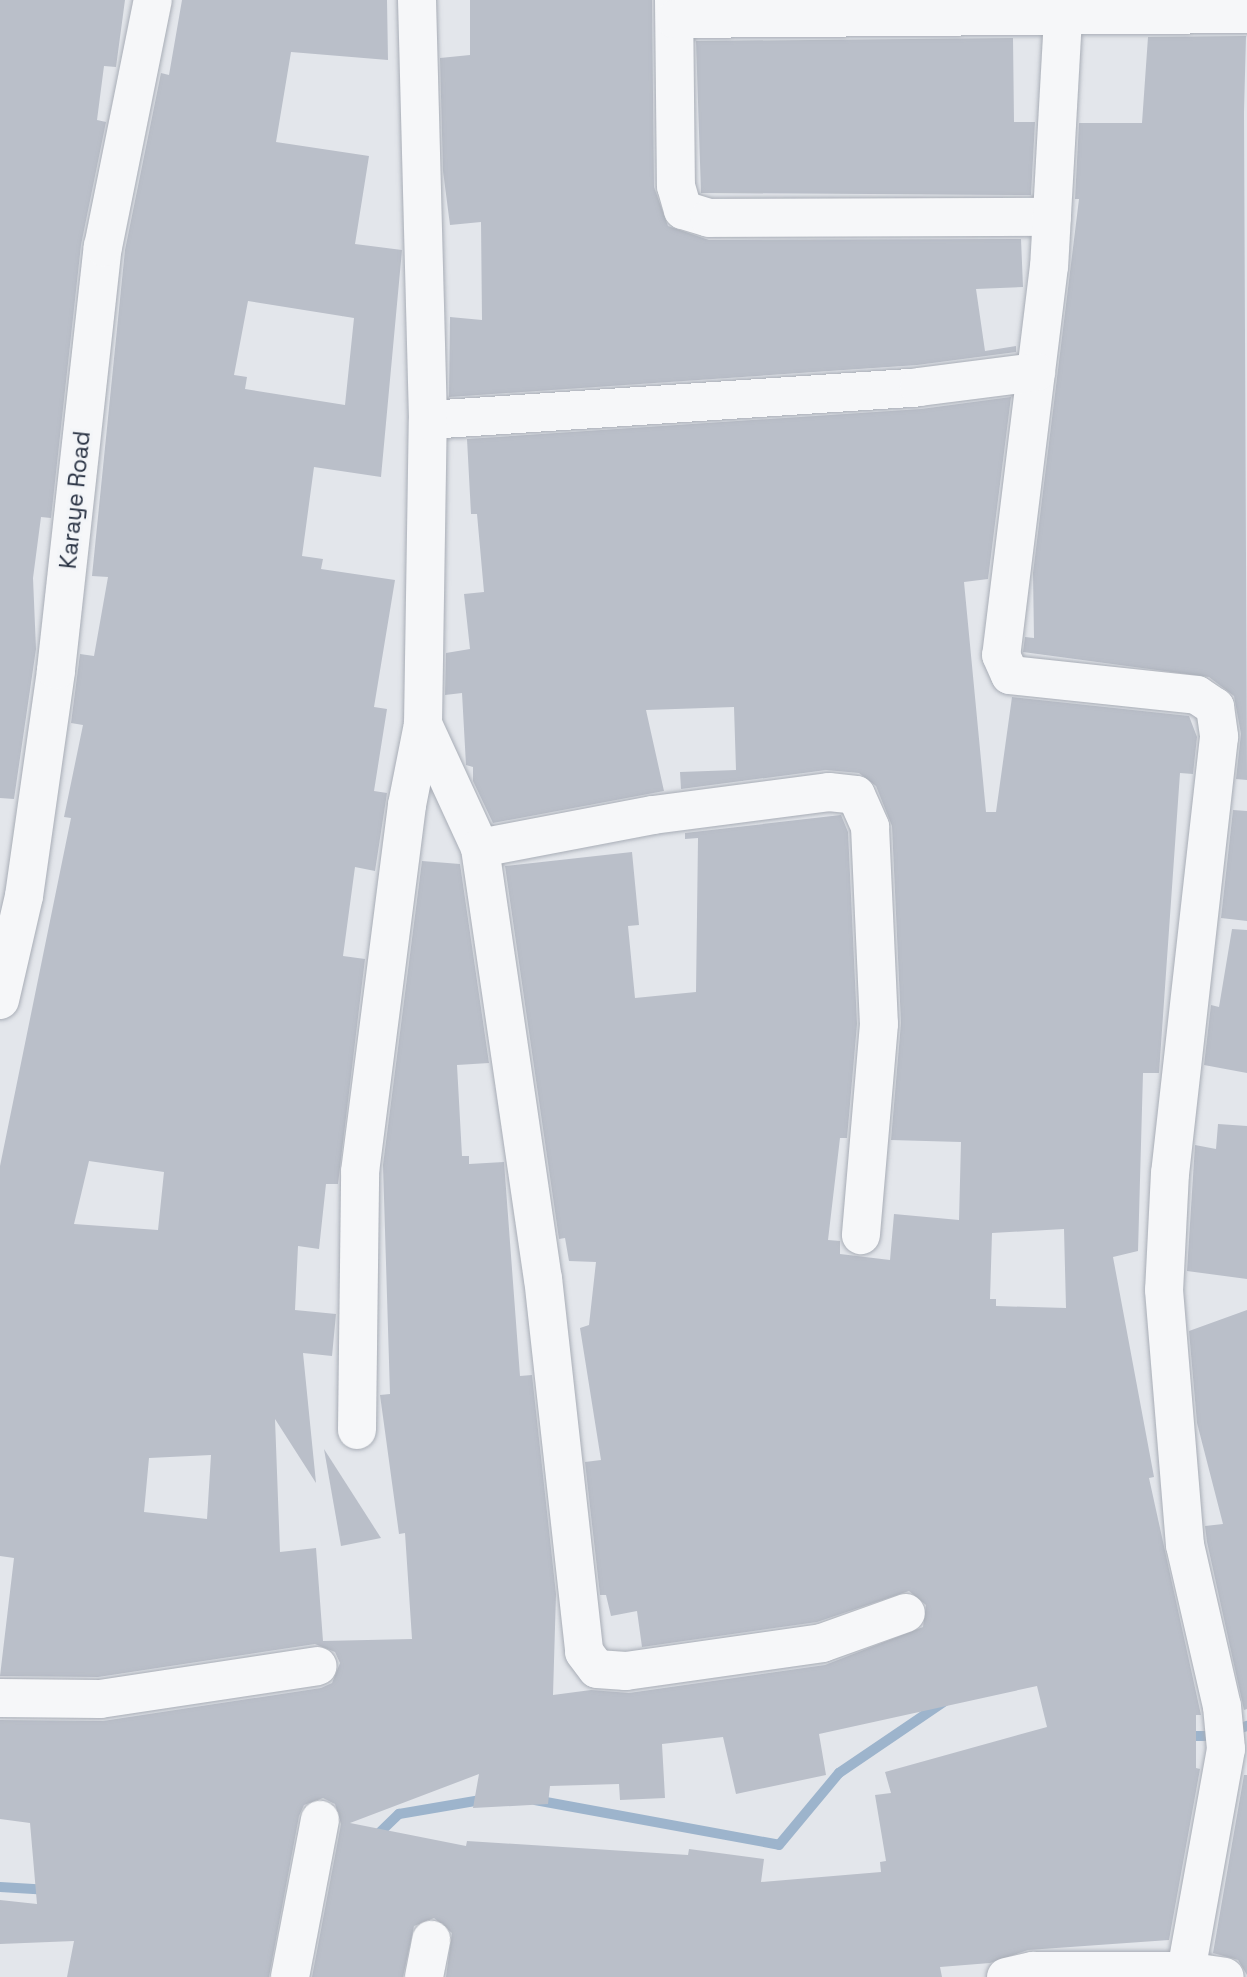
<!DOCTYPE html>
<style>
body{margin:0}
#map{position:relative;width:1247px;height:1977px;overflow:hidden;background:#e3e6eb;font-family:"Space Grotesk",sans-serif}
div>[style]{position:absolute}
.stream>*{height:10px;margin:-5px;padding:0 5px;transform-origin:5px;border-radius:5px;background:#9db4cc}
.building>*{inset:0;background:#babfc9}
.roads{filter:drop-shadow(0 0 2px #a8adb6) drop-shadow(0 0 2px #a8adb6)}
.minor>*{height:38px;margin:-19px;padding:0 19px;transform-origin:19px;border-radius:19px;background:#f6f7f9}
span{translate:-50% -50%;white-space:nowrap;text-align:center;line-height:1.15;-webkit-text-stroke:6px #f3f5f8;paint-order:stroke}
.street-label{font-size:23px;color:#2a3344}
</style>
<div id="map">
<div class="stream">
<i style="left:1183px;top:1736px;width:33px"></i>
<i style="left:1216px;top:1736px;width:33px;rotate:-18deg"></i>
<i style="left:535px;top:1800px;width:248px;rotate:10.4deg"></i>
<i style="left:779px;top:1845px;width:94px;rotate:-50.2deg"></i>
<i style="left:839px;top:1773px;width:132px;rotate:-34.2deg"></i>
<i style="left:374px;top:1838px;width:35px;rotate:-44deg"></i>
<i style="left:399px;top:1814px;width:89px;rotate:-9.7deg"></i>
<i style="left:0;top:1887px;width:50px;rotate:3.4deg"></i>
</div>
<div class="building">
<i style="clip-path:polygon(0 0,125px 0,116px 67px,104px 66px,97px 120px,106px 122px,81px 245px,51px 518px,41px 517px,33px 578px,36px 649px,14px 799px,0 798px)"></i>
<i style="clip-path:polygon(evenodd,182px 0,387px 0,388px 60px,291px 52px,276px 142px,369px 156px,355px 244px,402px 250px,381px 477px,314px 467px,302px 556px,323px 559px,321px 569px,395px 580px,374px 707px,387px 709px,374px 791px,387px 793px,375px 871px,355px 867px,343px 956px,365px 959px,338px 1184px,326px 1184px,319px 1249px,298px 1246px,295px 1310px,336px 1314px,332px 1356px,303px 1353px,316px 1483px,275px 1419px,280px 1552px,316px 1548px,323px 1641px,412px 1639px,405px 1533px,399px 1534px,380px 1395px,390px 1394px,383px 1165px,422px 861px,460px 864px,489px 1063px,457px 1065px,462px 1156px,469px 1156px,469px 1164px,504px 1162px,520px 1376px,532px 1375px,556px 1594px,553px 1695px,591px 1690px,629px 1693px,825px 1665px,923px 1627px,926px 1605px,909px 1591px,817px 1622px,642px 1647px,637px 1611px,611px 1616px,606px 1595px,600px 1595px,585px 1462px,601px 1460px,580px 1328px,589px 1325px,596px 1262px,569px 1261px,565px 1238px,559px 1239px,505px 866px,632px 852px,639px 925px,628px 926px,635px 998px,696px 992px,698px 838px,685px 839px,685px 833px,841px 815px,848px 832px,857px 1024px,847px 1138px,840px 1138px,828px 1240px,840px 1241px,840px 1254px,890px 1260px,894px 1214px,959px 1220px,961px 1142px,891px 1140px,901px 1023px,892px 826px,876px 786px,859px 773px,826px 770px,681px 789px,680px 772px,736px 770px,734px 707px,646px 710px,664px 791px,493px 823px,473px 781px,473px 767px,466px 765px,462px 693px,445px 695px,446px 653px,470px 649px,464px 594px,484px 592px,477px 514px,471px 514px,467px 439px,921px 409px,1011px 397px,988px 579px,964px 582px,986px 812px,996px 812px,1012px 697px,1189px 716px,1197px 737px,1193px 774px,1180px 773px,1159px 1073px,1143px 1073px,1138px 1251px,1113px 1257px,1154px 1477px,1149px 1478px,1201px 1715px,1196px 1715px,1196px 1768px,1200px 1769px,1169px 1940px,1028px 1950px,990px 1963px,940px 1967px,942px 1977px,446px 1977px,452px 1933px,434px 1918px,414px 1926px,403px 1977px,312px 1977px,341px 1824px,335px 1804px,323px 1798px,304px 1805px,299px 1816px,269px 1977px,67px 1977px,74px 1941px,0 1944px,0 1900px,37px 1904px,30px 1823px,0 1819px,0 1720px,103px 1721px,321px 1688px,332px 1683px,340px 1663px,335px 1652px,315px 1644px,98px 1677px,0 1676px,14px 1558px,0 1556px,0 1166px,71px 818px,64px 817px,83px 725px,71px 723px,80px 654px,94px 656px,108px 577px,92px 576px,125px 250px,161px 73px,169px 75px,182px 0,248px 301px,354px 318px,345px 405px,245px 389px,247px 377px,234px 375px,248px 301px,182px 0,89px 1161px,164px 1172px,158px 1230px,74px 1224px,89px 1161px,182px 0,1064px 1229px,1066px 1308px,996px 1306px,996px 1299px,990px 1299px,992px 1233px,1064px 1229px,182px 0,211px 1455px,207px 1519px,144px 1512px,149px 1458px,211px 1455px,182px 0,1037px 1686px,1047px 1727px,885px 1772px,891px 1793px,875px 1795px,886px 1861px,880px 1862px,881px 1872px,761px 1882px,764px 1859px,689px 1849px,688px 1855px,467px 1841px,466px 1846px,350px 1823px,479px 1774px,473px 1808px,548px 1804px,550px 1786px,619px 1784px,620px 1800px,665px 1798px,662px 1744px,723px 1737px,736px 1794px,826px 1775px,819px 1734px,1037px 1686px)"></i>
<i style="clip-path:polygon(470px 0,652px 0,654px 187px,668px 226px,709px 240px,1021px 239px,1023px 287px,976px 289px,985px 351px,1016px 346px,1016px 352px,917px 365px,449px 397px,450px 317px,482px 320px,481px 222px,450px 225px,443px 171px,440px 58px,470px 55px)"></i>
<i style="clip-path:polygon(1246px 36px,1244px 112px,1247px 780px,1236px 779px,1241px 734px,1234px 696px,1209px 677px,1023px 652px,1025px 637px,1034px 638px,1033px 573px,1079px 199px,1075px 199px,1079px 123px,1142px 123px,1148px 37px)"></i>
<i style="clip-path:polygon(1013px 38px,1014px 122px,1035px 122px,1031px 195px,701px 193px,696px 41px)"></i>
<i style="clip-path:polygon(1233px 810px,1247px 811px,1247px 921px,1221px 918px)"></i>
<i style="clip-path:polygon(1232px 929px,1247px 930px,1247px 1073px,1204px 1065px,1211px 1005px,1219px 1007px)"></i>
<i style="clip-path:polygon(1218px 1124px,1247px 1126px,1247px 1279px,1187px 1271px,1195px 1145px,1216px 1149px)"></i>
<i style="clip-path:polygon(1247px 1310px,1247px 1709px,1244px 1710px,1207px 1542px,1205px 1526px,1223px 1524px,1197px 1423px,1189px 1331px)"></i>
<i style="clip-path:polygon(324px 1449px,381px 1538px,341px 1546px)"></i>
<i style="clip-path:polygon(1244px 1775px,1247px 1775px,1247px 1975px,1238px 1960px,1213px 1953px)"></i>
</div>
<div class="roads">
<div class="minor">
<i style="left:674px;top:0;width:186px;rotate:89.4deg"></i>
<i style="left:676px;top:186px;width:25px;rotate:74deg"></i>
<i style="left:683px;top:210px;width:27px;rotate:17deg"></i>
<i style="left:709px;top:218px;width:343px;rotate:-0.2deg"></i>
<i style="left:1064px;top:0;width:266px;rotate:93.2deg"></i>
<i style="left:1049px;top:266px;width:392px;rotate:97deg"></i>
<i style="left:1001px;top:655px;width:22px;rotate:66deg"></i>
<i style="left:1010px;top:675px;width:188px;rotate:6.1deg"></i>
<i style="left:1197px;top:695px;width:22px;rotate:34deg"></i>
<i style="left:1215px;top:707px;width:30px;rotate:82deg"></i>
<i style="left:1219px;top:737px;width:439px;rotate:96.4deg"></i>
<i style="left:1170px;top:1173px;width:117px;rotate:92.9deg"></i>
<i style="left:1164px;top:1290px;width:256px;rotate:85.3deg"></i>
<i style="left:1185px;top:1545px;width:165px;rotate:77.1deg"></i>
<i style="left:1222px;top:1706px;width:43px;rotate:84.7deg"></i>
<i style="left:1226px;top:1749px;width:232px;rotate:100.2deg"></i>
<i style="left:675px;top:19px;width:572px;rotate:-0.5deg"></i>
<i style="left:428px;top:420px;width:492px;rotate:-3.8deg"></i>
<i style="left:919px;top:387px;width:118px;rotate:-7.3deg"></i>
<i style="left:423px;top:724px;width:136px;rotate:65.3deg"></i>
<i style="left:480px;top:848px;width:435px;rotate:81.7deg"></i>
<i style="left:543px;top:1278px;width:376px;rotate:83.7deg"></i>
<i style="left:584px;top:1652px;width:21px;rotate:53deg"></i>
<i style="left:597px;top:1669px;width:29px;rotate:4deg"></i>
<i style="left:626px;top:1671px;width:198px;rotate:-8.1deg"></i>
<i style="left:822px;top:1643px;width:89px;rotate:-19.7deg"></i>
<i style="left:480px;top:848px;width:176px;rotate:-10.8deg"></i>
<i style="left:653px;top:815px;width:177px;rotate:-7.4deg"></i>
<i style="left:829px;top:792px;width:27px;rotate:6deg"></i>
<i style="left:856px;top:795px;width:35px;rotate:66deg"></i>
<i style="left:870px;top:827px;width:197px;rotate:87.4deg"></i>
<i style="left:879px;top:1024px;width:212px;rotate:94.9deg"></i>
<i style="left:0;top:1000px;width:107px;rotate:-77deg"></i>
<i style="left:24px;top:896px;width:228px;rotate:-81.9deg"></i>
<i style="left:56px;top:670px;width:426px;rotate:-83.7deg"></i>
<i style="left:103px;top:247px;width:252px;rotate:-78.6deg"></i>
<i style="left:357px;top:1430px;width:258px;rotate:-89.3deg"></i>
<i style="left:360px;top:1172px;width:370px;rotate:-82.7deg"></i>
<i style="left:407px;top:805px;width:83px;rotate:-78.8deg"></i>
<i style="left:423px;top:724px;width:304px;rotate:-89.1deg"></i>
<i style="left:428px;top:420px;width:420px;rotate:-91.5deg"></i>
<i style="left:0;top:1698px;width:100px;rotate:0.6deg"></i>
<i style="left:100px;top:1699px;width:220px;rotate:-8.6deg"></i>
<i style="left:290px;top:1977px;width:160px;rotate:-79.2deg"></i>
<i style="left:424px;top:1977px;width:38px;rotate:-79deg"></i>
<i style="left:1006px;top:1977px;width:28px;rotate:-13deg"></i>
<i style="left:1033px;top:1971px;width:152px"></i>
<i style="left:1185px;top:1971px;width:40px;rotate:8.5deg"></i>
</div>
</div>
<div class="street-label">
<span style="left:75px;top:500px;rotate:-84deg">Karaye Road</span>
</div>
</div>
